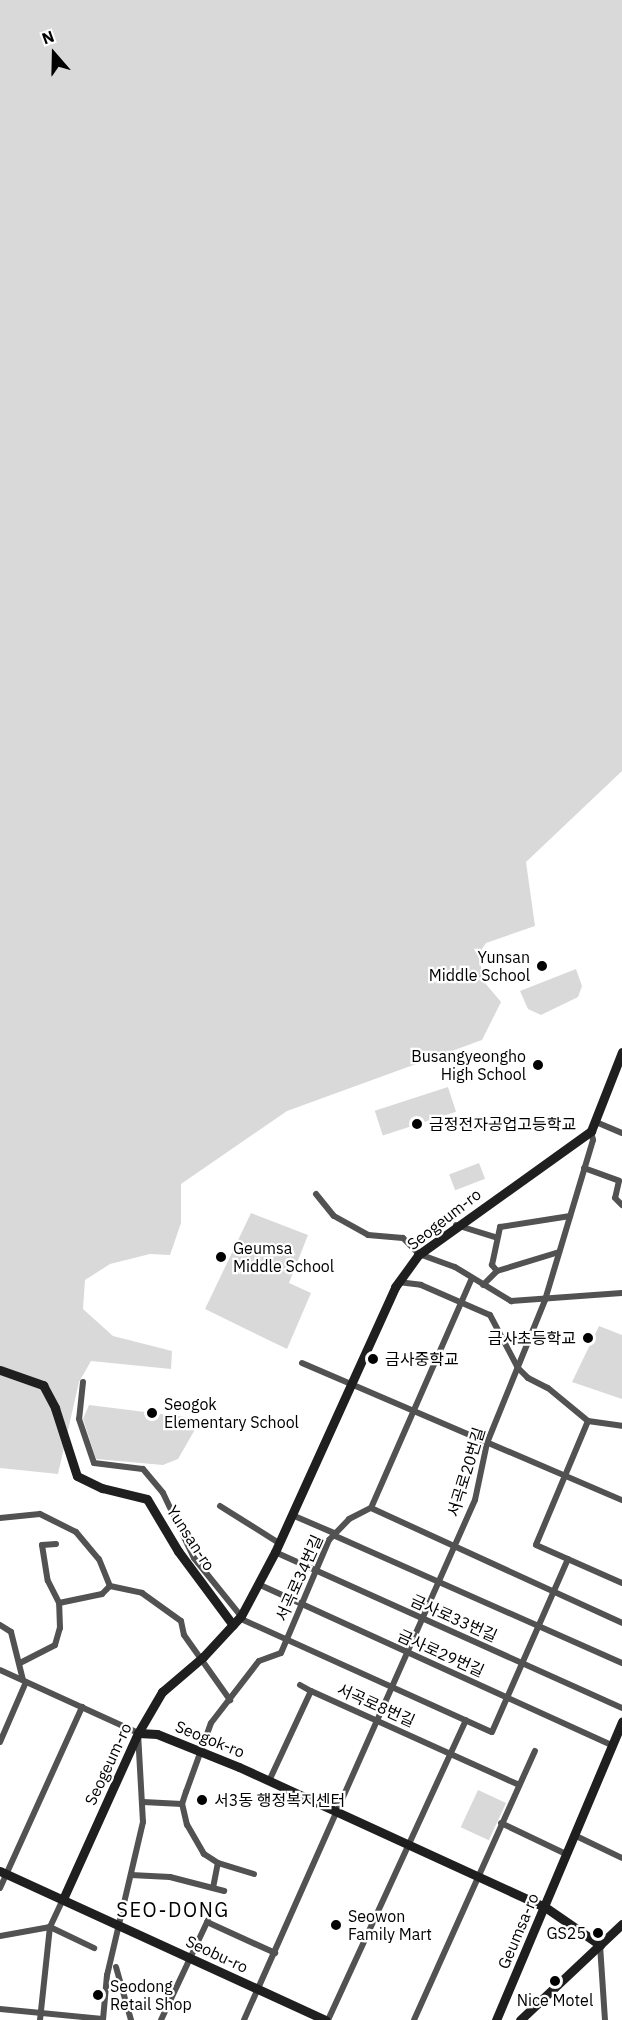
<!DOCTYPE html>
<meta charset="utf-8">
<style>
body{margin:0}
#map{position:relative;width:622px;height:2020px;overflow:hidden;background:#fff;font-family:"IBM Plex Sans","Noto Sans KR",sans-serif}
div>[style]{position:absolute}
.green>*{inset:0;background:#d9d9d9;transform-origin:0 0}
.street>*{height:6px;margin:-3px;padding:0 3px;transform-origin:3px;border-radius:3px;background:#525252}
.secondary>*{height:9px;margin:-4.5px;padding:0 4.5px;transform-origin:4.5px;border-radius:4.5px;background:#1f1f1f}
.dots>*{width:16px;height:16px;translate:-50% -50%;box-sizing:border-box;border:3px solid #fff;border-radius:50%}
span{translate:-50% -50%;white-space:nowrap;text-align:center;line-height:1.15;-webkit-text-stroke:4.5px #fff;paint-order:stroke}
.poi-label{font-size:16px;color:#000}
.right{translate:-100% -50%;text-align:right}
.left{translate:0 -50%;text-align:left}
.street-label{font-size:16px;color:#000}
.quarter-label{font-size:20px;color:#000;letter-spacing:1.5px}
.north{position:absolute;left:24px;top:24px;width:60px;height:60px;-webkit-text-stroke:4px #fff;paint-order:stroke;rotate:340deg;font-size:16px;font-weight:700;line-height:24px;text-align:center;color:#000}
.north::after{content:'';display:block;margin:auto;width:21px;height:27px;background:#000;clip-path:polygon(50% 0,100% 100%,50% 72%,0 100%)}
</style>
<div id="map">
<div class="green">
<i style="clip-path:polygon(0 0,622px 0,622px 771px,526px 862px,535px 926px,486px 943px,478px 955px,485px 983px,501px 1002px,482px 1040px,287px 1111px,181px 1184px,181px 1223px,170px 1255px,150px 1254px,110px 1264px,85px 1280px,83px 1309px,113px 1336px,172px 1351px,171px 1369px,91px 1361px,79px 1382px,58px 1474px,0 1468px)"></i>
<i style="clip-path:polygon(576px 969px,582px 986px,578px 997px,541px 1015px,528px 1009px,520px 991px)"></i>
<i style="left:448px;top:1087px;width:26px;height:77px;rotate:72deg"></i>
<i style="left:479px;top:1163px;width:17px;height:32px;rotate:69deg"></i>
<i style="clip-path:polygon(251px 1213px,308px 1235px,289px 1283px,311px 1293px,287px 1349px,205px 1309px)"></i>
<i style="clip-path:polygon(599px 1326px,622px 1335px,622px 1399px,572px 1382px)"></i>
<i style="clip-path:polygon(89px 1405px,201px 1419px,178px 1459px,163px 1465px,96px 1459px,83px 1419px)"></i>
<i style="left:478px;top:1790px;width:31px;height:41px;rotate:25deg"></i>
</div>
<div class="street">
<i style="left:596px;top:1122px;width:28px;rotate:23deg"></i>
<i style="left:584px;top:1168px;width:37px;rotate:20deg"></i>
<i style="left:619px;top:1181px;width:17px;rotate:103deg"></i>
<i style="left:615px;top:1198px;width:10px;rotate:45deg"></i>
<i style="left:316px;top:1194px;width:28px;rotate:51deg"></i>
<i style="left:334px;top:1216px;width:39px;rotate:29deg"></i>
<i style="left:368px;top:1235px;width:35px;rotate:5deg"></i>
<i style="left:403px;top:1238px;width:23px;rotate:45deg"></i>
<i style="left:419px;top:1254px;width:38px;rotate:20deg"></i>
<i style="left:455px;top:1267px;width:66px;rotate:31.3deg"></i>
<i style="left:511px;top:1301px;width:111px;rotate:-4.1deg"></i>
<i style="left:456px;top:1225px;width:41px;rotate:17.1deg"></i>
<i style="left:497px;top:1271px;width:8px;rotate:-130deg"></i>
<i style="left:492px;top:1265px;width:39px;rotate:-78deg"></i>
<i style="left:500px;top:1227px;width:71px;rotate:-8.9deg"></i>
<i style="left:398px;top:1282px;width:23px;rotate:7deg"></i>
<i style="left:421px;top:1285px;width:75px;rotate:23.5deg"></i>
<i style="left:490px;top:1315px;width:60px;rotate:62.2deg"></i>
<i style="left:518px;top:1368px;width:14px;rotate:45deg"></i>
<i style="left:528px;top:1378px;width:22px;rotate:27deg"></i>
<i style="left:548px;top:1388px;width:52px;rotate:39.5deg"></i>
<i style="left:588px;top:1421px;width:34px;rotate:8deg"></i>
<i style="left:483px;top:1285px;width:20px;rotate:-45deg"></i>
<i style="left:497px;top:1271px;width:65px;rotate:-17deg"></i>
<i style="left:302px;top:1363px;width:348px;rotate:23.2deg"></i>
<i style="left:83px;top:1382px;width:37px;rotate:96deg"></i>
<i style="left:79px;top:1419px;width:46px;rotate:71.2deg"></i>
<i style="left:94px;top:1463px;width:49px;rotate:7deg"></i>
<i style="left:143px;top:1469px;width:31px;rotate:50deg"></i>
<i style="left:163px;top:1493px;width:72px;rotate:64.5deg"></i>
<i style="left:194px;top:1558px;width:75px;rotate:51deg"></i>
<i style="left:588px;top:1421px;width:134px;rotate:112.8deg"></i>
<i style="left:536px;top:1545px;width:94px;rotate:23.8deg"></i>
<i style="left:220px;top:1506px;width:70px;rotate:32.1deg"></i>
<i style="left:371px;top:1508px;width:276px;rotate:24.6deg"></i>
<i style="left:292px;top:1515px;width:46px;rotate:23.2deg"></i>
<i style="left:0;top:1518px;width:40px;rotate:-5.7deg"></i>
<i style="left:40px;top:1514px;width:40px;rotate:26.6deg"></i>
<i style="left:76px;top:1532px;width:35px;rotate:50deg"></i>
<i style="left:99px;top:1559px;width:29px;rotate:68deg"></i>
<i style="left:333px;top:1535px;width:316px;rotate:23.9deg"></i>
<i style="left:56px;top:1544px;width:14px;rotate:176deg"></i>
<i style="left:42px;top:1545px;width:36px;rotate:81deg"></i>
<i style="left:48px;top:1581px;width:25px;rotate:63deg"></i>
<i style="left:59px;top:1603px;width:44px;rotate:-11.8deg"></i>
<i style="left:102px;top:1594px;width:11px;rotate:-45deg"></i>
<i style="left:110px;top:1586px;width:33px;rotate:12deg"></i>
<i style="left:142px;top:1593px;width:48px;rotate:35.7deg"></i>
<i style="left:181px;top:1621px;width:14px;rotate:78deg"></i>
<i style="left:184px;top:1635px;width:80px;rotate:54.7deg"></i>
<i style="left:275px;top:1552px;width:380px;rotate:24.2deg"></i>
<i style="left:258px;top:1584px;width:389px;rotate:24.5deg"></i>
<i style="left:239px;top:1618px;width:277px;rotate:24.3deg"></i>
<i style="left:492px;top:1732px;width:189px;rotate:-66.3deg"></i>
<i style="left:0;top:1625px;width:13px;rotate:32deg"></i>
<i style="left:11px;top:1632px;width:49px;rotate:76deg"></i>
<i style="left:20px;top:1663px;width:39px;rotate:-27deg"></i>
<i style="left:55px;top:1645px;width:18px;rotate:-74deg"></i>
<i style="left:60px;top:1628px;width:25px;rotate:-92deg"></i>
<i style="left:0;top:1670px;width:152px;rotate:24.5deg"></i>
<i style="left:138px;top:1733px;width:89px;rotate:86.8deg"></i>
<i style="left:143px;top:1822px;width:157px;rotate:103.2deg"></i>
<i style="left:107px;top:1975px;width:45px;rotate:95.1deg"></i>
<i style="left:300px;top:1685px;width:13px;rotate:29deg"></i>
<i style="left:0;top:1742px;width:65px;rotate:-66.6deg"></i>
<i style="left:269px;top:1781px;width:99px;rotate:-65deg"></i>
<i style="left:311px;top:1691px;width:228px;rotate:24.3deg"></i>
<i style="left:143px;top:1802px;width:39px;rotate:3deg"></i>
<i style="left:501px;top:1823px;width:72px;rotate:25.5deg"></i>
<i style="left:574px;top:1835px;width:53px;rotate:25.6deg"></i>
<i style="left:254px;top:1874px;width:38px;rotate:-163deg"></i>
<i style="left:218px;top:1863px;width:17px;rotate:-147deg"></i>
<i style="left:204px;top:1854px;width:34px;rotate:-120deg"></i>
<i style="left:187px;top:1825px;width:22px;rotate:-103deg"></i>
<i style="left:182px;top:1804px;width:13px;rotate:-72deg"></i>
<i style="left:186px;top:1792px;width:73px;rotate:-70.1deg"></i>
<i style="left:211px;top:1723px;width:78px;rotate:-52.3deg"></i>
<i style="left:259px;top:1661px;width:23px;rotate:-20deg"></i>
<i style="left:281px;top:1653px;width:123px;rotate:-67deg"></i>
<i style="left:329px;top:1540px;width:29px;rotate:-46deg"></i>
<i style="left:349px;top:1519px;width:25px;rotate:-27deg"></i>
<i style="left:371px;top:1508px;width:251px;rotate:-66.3deg"></i>
<i style="left:131px;top:1875px;width:39px;rotate:3deg"></i>
<i style="left:170px;top:1877px;width:56px;rotate:14.5deg"></i>
<i style="left:0;top:1888px;width:199px;rotate:-65.6deg"></i>
<i style="left:213px;top:1888px;width:25px;rotate:-79deg"></i>
<i style="left:207px;top:1922px;width:75px;rotate:24.5deg"></i>
<i style="left:0;top:1936px;width:51px;rotate:-10.2deg"></i>
<i style="left:50px;top:1927px;width:49px;rotate:25.5deg"></i>
<i style="left:600px;top:1945px;width:75px;rotate:86.2deg"></i>
<i style="left:116px;top:1967px;width:55px;rotate:74.2deg"></i>
<i style="left:0;top:2009px;width:103px;rotate:5.5deg"></i>
<i style="left:40px;top:2020px;width:94px;rotate:-83.9deg"></i>
<i style="left:50px;top:1927px;width:31px;rotate:-65deg"></i>
<i style="left:161px;top:2020px;width:110px;rotate:-64.8deg"></i>
<i style="left:244px;top:2020px;width:569px;rotate:-66.05deg"></i>
<i style="left:475px;top:1500px;width:58px;rotate:-78.1deg"></i>
<i style="left:487px;top:1443px;width:154px;rotate:-67.9deg"></i>
<i style="left:545px;top:1300px;width:167px;rotate:-73.3deg"></i>
<i style="left:593px;top:1140px;width:9px;rotate:-103deg"></i>
<i style="left:328px;top:2020px;width:330px;rotate:-65.3deg"></i>
<i style="left:414px;top:2020px;width:295px;rotate:-65.8deg"></i>
</div>
<div class="secondary">
<i style="left:0;top:1370px;width:46px;rotate:19.2deg"></i>
<i style="left:43px;top:1385px;width:26px;rotate:62deg"></i>
<i style="left:55px;top:1408px;width:71px;rotate:72.1deg"></i>
<i style="left:77px;top:1476px;width:28px;rotate:26deg"></i>
<i style="left:102px;top:1488px;width:46px;rotate:13.7deg"></i>
<i style="left:147px;top:1499px;width:61px;rotate:59.2deg"></i>
<i style="left:178px;top:1551px;width:92px;rotate:53.4deg"></i>
<i style="left:138px;top:1733px;width:19px;rotate:3deg"></i>
<i style="left:157px;top:1734px;width:88px;rotate:21.9deg"></i>
<i style="left:239px;top:1767px;width:337px;rotate:24.6deg"></i>
<i style="left:545px;top:1907px;width:67px;rotate:34.6deg"></i>
<i style="left:0;top:1871px;width:358px;rotate:24.6deg"></i>
<i style="left:63px;top:1899px;width:182px;rotate:-65.7deg"></i>
<i style="left:138px;top:1733px;width:48px;rotate:-59.7deg"></i>
<i style="left:162px;top:1692px;width:54px;rotate:-40.5deg"></i>
<i style="left:203px;top:1657px;width:56px;rotate:-47.2deg"></i>
<i style="left:241px;top:1616px;width:72px;rotate:-62deg"></i>
<i style="left:275px;top:1552px;width:291px;rotate:-65.6deg"></i>
<i style="left:395px;top:1287px;width:39px;rotate:-54deg"></i>
<i style="left:418px;top:1255px;width:213px;rotate:-35.6deg"></i>
<i style="left:591px;top:1131px;width:85px;rotate:-68.6deg"></i>
<i style="left:496px;top:2020px;width:324px;rotate:-67.1deg"></i>
<i style="left:520px;top:2020px;width:140px;rotate:-43.3deg"></i>
</div>
<div class="dots">
<i style="left:542px;top:966px;background:#000"></i>
<i style="left:538px;top:1065px;background:#000"></i>
<i style="left:417px;top:1124px;background:#000"></i>
<i style="left:221px;top:1257px;background:#000"></i>
<i style="left:588px;top:1338px;background:#000"></i>
<i style="left:373px;top:1359px;background:#000"></i>
<i style="left:152px;top:1413px;background:#000"></i>
<i style="left:202px;top:1800px;background:#000"></i>
<i style="left:336px;top:1925px;background:#000"></i>
<i style="left:598px;top:1933px;background:#000"></i>
<i style="left:555px;top:1981px;background:#000"></i>
<i style="left:98px;top:1995px;background:#000"></i>
</div>
<div class="poi-label">
<span class="right" style="left:530px;top:966px">Yunsan<br>Middle School</span>
<span class="right" style="left:526px;top:1065px">Busangyeongho<br>High School</span>
<span class="left" style="left:429px;top:1124px">금정전자공업고등학교</span>
<span class="left" style="left:233px;top:1257px">Geumsa<br>Middle School</span>
<span class="right" style="left:576px;top:1338px">금사초등학교</span>
<span class="left" style="left:385px;top:1359px">금사중학교</span>
<span class="left" style="left:164px;top:1413px">Seogok<br>Elementary School</span>
<span class="left" style="left:214px;top:1800px">서3동 행정복지센터</span>
<span class="left" style="left:348px;top:1925px">Seowon<br>Family Mart</span>
<span class="right" style="left:586px;top:1933px">GS25</span>
<span class="left" style="left:110px;top:1995px">Seodong<br>Retail Shop</span>
<span style="left:555px;top:2000px">Nice Motel</span>
</div>
<div class="street-label">
<span style="left:444px;top:1219px;rotate:-38deg">Seogeum-ro</span>
<span style="left:466px;top:1472px;rotate:-73deg">서곡로20번길</span>
<span style="left:191px;top:1538px;rotate:57deg">Yunsan-ro</span>
<span style="left:299px;top:1578px;rotate:-66deg">서곡로34번길</span>
<span style="left:454px;top:1618px;rotate:24deg">금사로33번길</span>
<span style="left:441px;top:1653px;rotate:24deg">금사로29번길</span>
<span style="left:376px;top:1705px;rotate:24deg">서곡로8번길</span>
<span style="left:210px;top:1739px;rotate:22deg">Seogok-ro</span>
<span style="left:108px;top:1764px;rotate:-65deg">Seogeum-ro</span>
<span style="left:518px;top:1931px;rotate:-67deg">Geumsa-ro</span>
<span style="left:217px;top:1954px;rotate:25deg">Seobu-ro</span>
</div>
<div class="quarter-label">
<span style="left:173px;top:1909px">SEO-DONG</span>
</div>
<div class="north">N</div>
</div>
